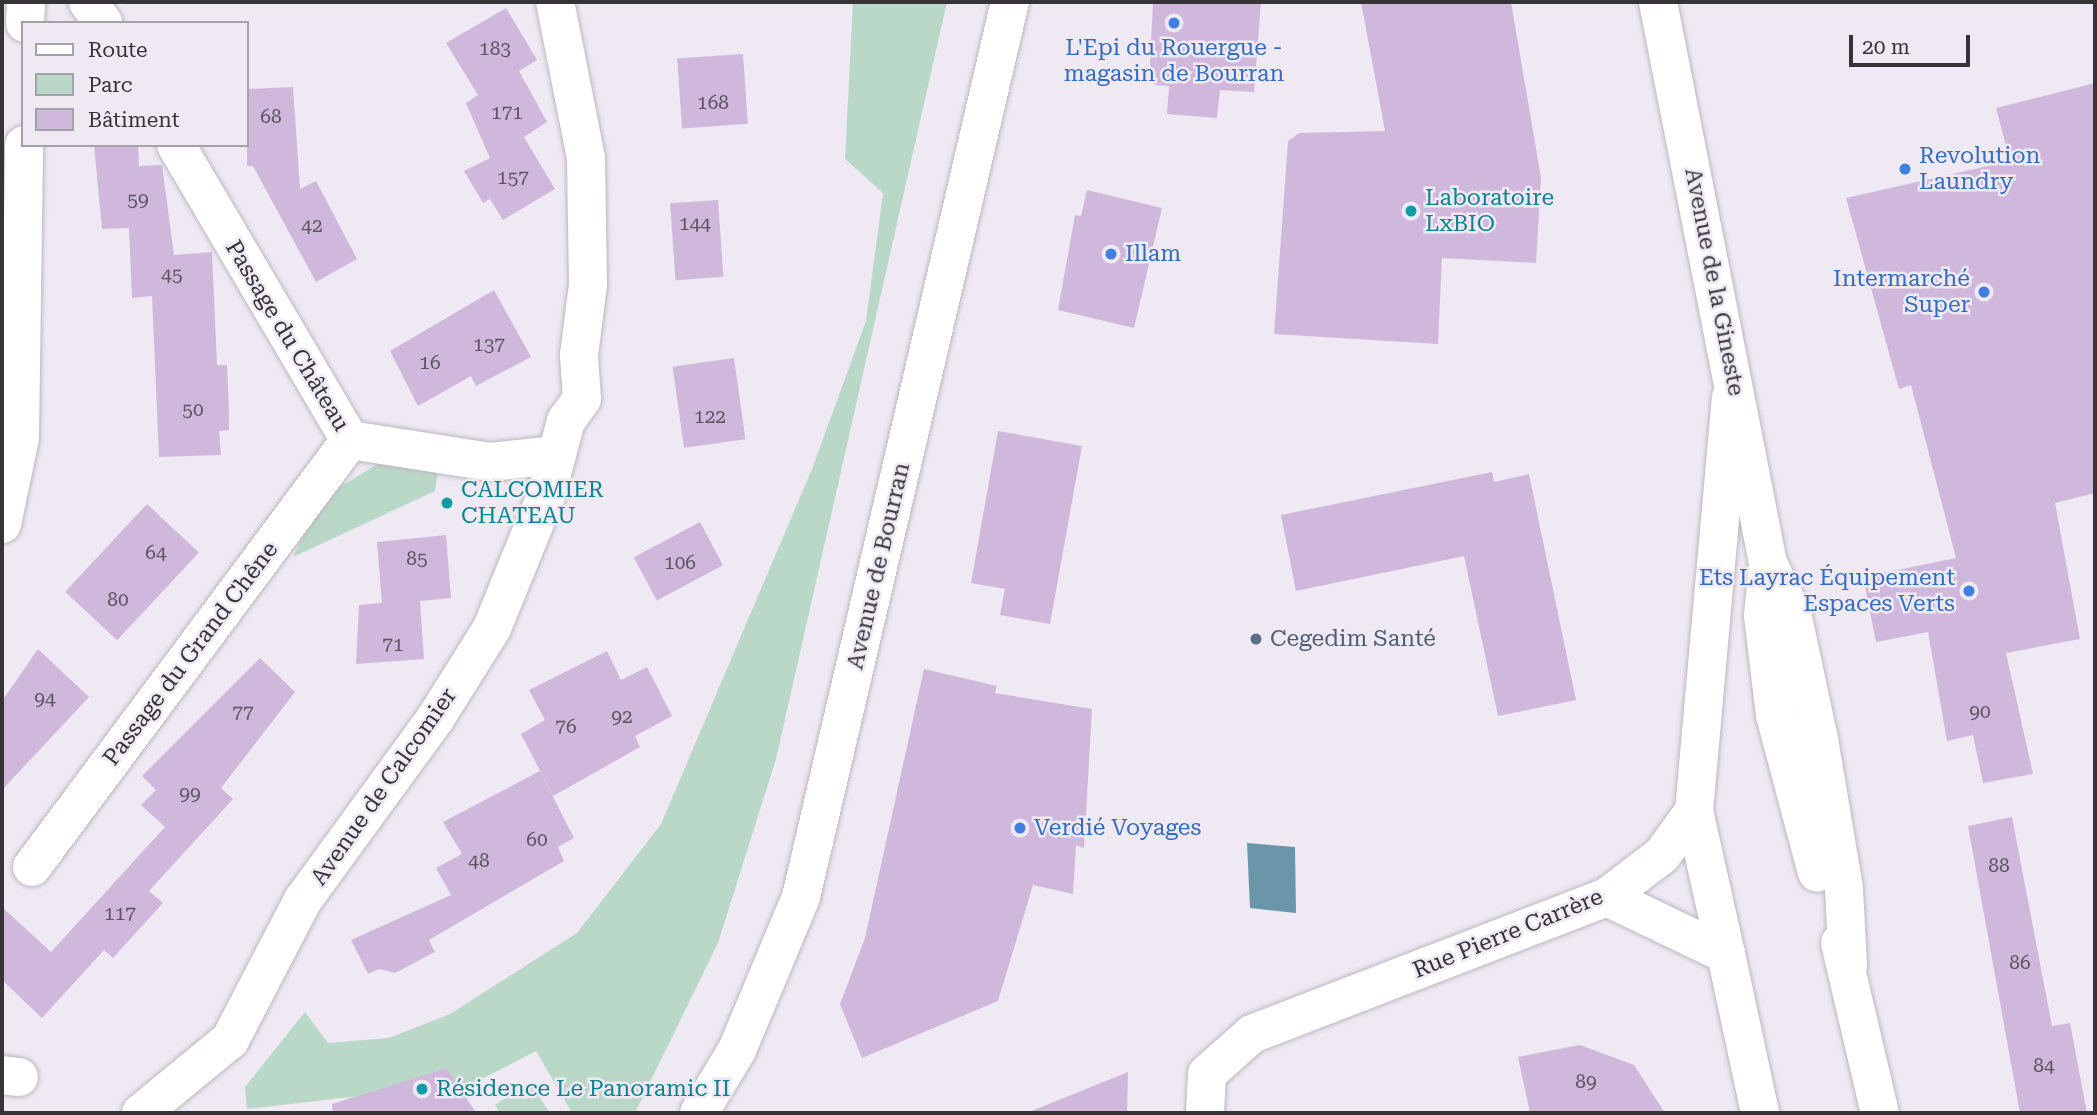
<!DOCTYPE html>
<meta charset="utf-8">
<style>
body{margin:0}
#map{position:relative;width:2097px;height:1115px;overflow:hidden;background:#efe9f3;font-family:"Roboto Serif",serif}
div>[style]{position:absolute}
.green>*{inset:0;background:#bad8c8}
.water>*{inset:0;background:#6b96a9}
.building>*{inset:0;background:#cfb8db;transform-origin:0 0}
.roads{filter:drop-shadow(0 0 2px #bcb7bf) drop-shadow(0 0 2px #bcb7bf)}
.minor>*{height:38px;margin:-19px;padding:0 19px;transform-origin:19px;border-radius:19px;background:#fff}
.major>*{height:38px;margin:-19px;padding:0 19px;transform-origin:19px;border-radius:19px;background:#fff}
.dots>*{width:19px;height:19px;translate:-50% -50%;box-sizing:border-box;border:4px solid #efe9f3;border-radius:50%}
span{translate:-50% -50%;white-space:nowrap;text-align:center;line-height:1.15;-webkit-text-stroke:5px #efe9f3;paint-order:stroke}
.number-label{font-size:19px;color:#5c5560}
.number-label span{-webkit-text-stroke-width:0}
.shop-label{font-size:23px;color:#366cbe}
.left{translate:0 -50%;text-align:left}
.right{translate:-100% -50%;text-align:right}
.culture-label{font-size:23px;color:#0d838f}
.street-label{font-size:23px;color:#363437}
.service-label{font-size:23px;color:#4e5e75}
.frame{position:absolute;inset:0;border:4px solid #363437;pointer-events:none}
.legend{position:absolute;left:21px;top:21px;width:228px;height:126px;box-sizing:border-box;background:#efe9f3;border:2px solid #a5a1a8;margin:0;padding:9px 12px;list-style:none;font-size:21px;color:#363437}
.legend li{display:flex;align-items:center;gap:14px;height:35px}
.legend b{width:35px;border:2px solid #a5a1a8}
.scale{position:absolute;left:1849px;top:35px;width:121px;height:32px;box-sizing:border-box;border:4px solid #363437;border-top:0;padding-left:9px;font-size:21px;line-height:24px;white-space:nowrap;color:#363437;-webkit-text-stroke:5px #efe9f3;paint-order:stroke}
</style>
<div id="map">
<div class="green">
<i style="clip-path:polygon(853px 2px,947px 2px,776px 759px,718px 943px,635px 1113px,572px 1113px,536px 1051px,472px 1084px,457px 1083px,447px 1068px,360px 1096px,247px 1109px,245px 1087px,305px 1012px,328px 1043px,389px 1038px,450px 1014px,577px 933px,661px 824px,812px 469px,866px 321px,883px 193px,845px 159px)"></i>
<i style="clip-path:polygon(384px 460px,439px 465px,435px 491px,293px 557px,322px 498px)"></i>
<i style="clip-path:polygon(530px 1083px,550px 1113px,500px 1113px,495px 1105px)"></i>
</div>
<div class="water">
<i style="clip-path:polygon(1247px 843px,1295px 847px,1296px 913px,1250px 908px)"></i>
</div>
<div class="building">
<i style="clip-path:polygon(1153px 2px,1261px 2px,1254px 92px,1220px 90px,1217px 118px,1167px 114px,1169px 86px,1155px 85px,1150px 64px)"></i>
<i style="clip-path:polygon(1361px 2px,1511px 2px,1541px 178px,1536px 263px,1442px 258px,1438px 344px,1274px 334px,1288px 141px,1299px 133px,1385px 131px)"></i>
<i style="clip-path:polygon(506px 8px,537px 60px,519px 71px,547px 122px,524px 137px,555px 189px,503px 220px,490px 199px,483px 203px,464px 171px,490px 158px,466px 103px,478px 95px,446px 43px)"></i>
<i style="left:743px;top:54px;width:70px;height:66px;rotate:86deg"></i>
<i style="clip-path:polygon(2095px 83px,2095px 493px,2055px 503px,2080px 639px,2006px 653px,2033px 774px,1983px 783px,1973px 735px,1947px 741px,1928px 632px,1876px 642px,1863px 577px,1956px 558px,1911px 385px,1899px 389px,1846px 198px,2010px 161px,1996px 108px)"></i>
<i style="clip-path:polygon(293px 87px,300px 189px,316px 181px,357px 259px,316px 282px,253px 166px,247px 166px,247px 89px)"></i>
<i style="clip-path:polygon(94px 145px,138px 145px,139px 166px,162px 165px,174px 255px,212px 252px,217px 365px,227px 365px,229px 412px,229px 430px,219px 431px,221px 455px,159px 457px,152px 296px,132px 298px,129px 228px,102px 229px)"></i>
<i style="clip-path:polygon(1087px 190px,1162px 208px,1134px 328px,1058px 310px,1075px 215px,1081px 216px)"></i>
<i style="left:718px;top:200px;width:77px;height:48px;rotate:86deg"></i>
<i style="clip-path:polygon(494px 290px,531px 357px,476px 386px,471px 376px,418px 406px,390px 351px)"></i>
<i style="left:734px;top:358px;width:82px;height:62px;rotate:82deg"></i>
<i style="clip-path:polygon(998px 431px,1082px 446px,1050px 624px,1000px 615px,1005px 589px,971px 583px)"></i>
<i style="clip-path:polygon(1492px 472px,1494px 482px,1529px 474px,1576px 700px,1498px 716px,1464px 556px,1296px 591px,1281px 515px)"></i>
<i style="left:147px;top:504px;width:71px;height:120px;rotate:43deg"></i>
<i style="left:700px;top:522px;width:49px;height:75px;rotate:62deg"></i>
<i style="clip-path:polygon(446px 535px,451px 598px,420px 601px,424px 659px,356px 664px,359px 605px,382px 603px,377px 542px)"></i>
<i style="clip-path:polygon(38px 649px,89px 697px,2px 790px,2px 701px)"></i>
<i style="clip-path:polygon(607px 651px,621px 680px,647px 667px,672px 716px,635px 736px,640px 747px,553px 796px,521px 734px,545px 720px,529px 690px)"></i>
<i style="clip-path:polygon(260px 658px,295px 692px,221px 788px,233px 799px,149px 891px,163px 903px,113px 958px,104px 950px,42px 1018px,2px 980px,2px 907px,51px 952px,165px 827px,141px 805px,156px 790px,142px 776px)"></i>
<i style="clip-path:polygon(924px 669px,997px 686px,995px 693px,1092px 709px,1084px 848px,1076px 845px,1073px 894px,1033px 885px,998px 1001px,862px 1058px,840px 1004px,865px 938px)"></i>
<i style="clip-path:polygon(540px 771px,574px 838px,558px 847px,564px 861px,429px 940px,435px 952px,395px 973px,379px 969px,368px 974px,351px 940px,451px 895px,436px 868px,462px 854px,443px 822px)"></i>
<i style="clip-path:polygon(2012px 817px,2052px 1026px,2070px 1023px,2087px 1113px,2020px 1113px,1968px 826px)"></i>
<i style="clip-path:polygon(1580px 1045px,1634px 1065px,1665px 1113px,1530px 1113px,1518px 1057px)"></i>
<i style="clip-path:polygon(447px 1068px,476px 1113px,333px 1113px,332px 1104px)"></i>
<i style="clip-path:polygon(1128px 1072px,1127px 1113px,1029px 1113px,1029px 1112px)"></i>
</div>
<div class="roads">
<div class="minor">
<i style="left:88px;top:2px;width:26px;rotate:54deg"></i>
<i style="left:25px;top:23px;width:21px;rotate:-87deg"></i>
<i style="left:176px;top:145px;width:342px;rotate:59.5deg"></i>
<i style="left:350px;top:440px;width:142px;rotate:8.9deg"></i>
<i style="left:490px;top:462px;width:67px;rotate:-6deg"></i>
<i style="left:2px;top:524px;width:88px;rotate:-78.2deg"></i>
<i style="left:20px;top:438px;width:293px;rotate:-89.2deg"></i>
<i style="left:1694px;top:811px;width:147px;rotate:77.4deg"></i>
<i style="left:32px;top:867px;width:532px;rotate:-53.32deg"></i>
<i style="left:1607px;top:897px;width:132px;rotate:25.6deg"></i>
<i style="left:1726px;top:954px;width:163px;rotate:77.9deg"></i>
<i style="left:2px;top:1075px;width:17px;rotate:7deg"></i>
<i style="left:141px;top:1113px;width:115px;rotate:-39.4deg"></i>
<i style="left:230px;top:1040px;width:158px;rotate:-62.5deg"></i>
<i style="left:303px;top:900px;width:224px;rotate:-53.9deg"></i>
<i style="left:435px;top:719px;width:107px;rotate:-57.9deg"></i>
<i style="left:492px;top:628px;width:143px;rotate:-67.8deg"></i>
<i style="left:546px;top:496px;width:78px;rotate:-75.1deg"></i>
<i style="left:566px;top:421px;width:27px;rotate:-54deg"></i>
<i style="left:582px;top:399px;width:44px;rotate:-93.9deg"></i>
<i style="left:579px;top:355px;width:71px;rotate:-82.7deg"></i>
<i style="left:588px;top:285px;width:127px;rotate:-90.9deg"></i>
<i style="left:586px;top:158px;width:159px;rotate:-101.2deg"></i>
<i style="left:1205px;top:1113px;width:39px;rotate:-87deg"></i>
<i style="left:1207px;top:1074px;width:60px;rotate:-41.6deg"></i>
<i style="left:1252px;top:1034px;width:381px;rotate:-21.1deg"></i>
<i style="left:1607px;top:897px;width:69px;rotate:-37.4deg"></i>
<i style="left:1662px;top:855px;width:54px;rotate:-54deg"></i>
<i style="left:1694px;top:811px;width:415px;rotate:-84.9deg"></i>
</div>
<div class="major">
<i style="left:1658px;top:2px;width:572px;rotate:78.91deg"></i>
<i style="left:1768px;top:563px;width:55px;rotate:64.4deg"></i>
<i style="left:1792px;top:613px;width:129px;rotate:77.9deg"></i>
<i style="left:1819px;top:739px;width:152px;rotate:80.5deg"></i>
<i style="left:1844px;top:889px;width:77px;rotate:87deg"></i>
<i style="left:1768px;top:563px;width:53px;rotate:95.4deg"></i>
<i style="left:1763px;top:616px;width:100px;rotate:83.1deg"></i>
<i style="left:1775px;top:715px;width:163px;rotate:75.1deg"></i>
<i style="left:1840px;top:943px;width:175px;rotate:76.8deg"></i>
<i style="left:699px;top:1113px;width:74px;rotate:-58.9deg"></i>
<i style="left:737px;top:1050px;width:166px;rotate:-67.3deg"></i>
<i style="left:801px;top:897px;width:919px;rotate:-76.86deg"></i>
</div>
</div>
<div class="dots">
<i style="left:1174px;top:23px;background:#3f7fe0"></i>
<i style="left:1905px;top:169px;background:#3f7fe0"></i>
<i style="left:1411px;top:211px;background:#0f9aa8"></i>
<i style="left:1111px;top:254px;background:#3f7fe0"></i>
<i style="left:1984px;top:292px;background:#3f7fe0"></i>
<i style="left:447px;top:503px;background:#0f9aa8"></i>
<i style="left:1969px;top:591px;background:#3f7fe0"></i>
<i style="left:1256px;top:639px;background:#5c6f8a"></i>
<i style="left:1020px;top:828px;background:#3f7fe0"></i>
<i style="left:422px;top:1089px;background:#0f9aa8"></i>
</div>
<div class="number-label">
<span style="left:495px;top:49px">183</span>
<span style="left:713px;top:103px">168</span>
<span style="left:507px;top:113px">171</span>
<span style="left:271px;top:117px">68</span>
<span style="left:513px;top:178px">157</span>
<span style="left:138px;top:200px">59</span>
<span style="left:695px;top:224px">144</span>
<span style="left:312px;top:226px">42</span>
<span style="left:172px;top:275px">45</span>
<span style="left:489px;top:345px">137</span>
<span style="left:430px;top:363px">16</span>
<span style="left:193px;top:410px">50</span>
<span style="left:710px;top:417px">122</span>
<span style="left:156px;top:553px">64</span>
<span style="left:417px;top:559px">85</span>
<span style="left:680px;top:563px">106</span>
<span style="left:118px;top:600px">80</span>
<span style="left:393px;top:645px">71</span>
<span style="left:45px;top:699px">94</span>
<span style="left:1980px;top:712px">90</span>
<span style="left:243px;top:713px">77</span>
<span style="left:622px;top:717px">92</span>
<span style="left:566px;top:727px">76</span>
<span style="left:190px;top:794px">99</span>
<span style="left:537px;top:840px">60</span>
<span style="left:479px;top:861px">48</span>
<span style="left:1999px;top:866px">88</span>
<span style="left:120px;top:914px">117</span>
<span style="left:2020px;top:963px">86</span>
<span style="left:2044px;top:1066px">84</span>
<span style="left:1586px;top:1082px">89</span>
</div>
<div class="shop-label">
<span style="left:1174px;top:61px">L'Epi du Rouergue -<br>magasin de Bourran</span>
<span class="left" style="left:1919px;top:169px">Revolution<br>Laundry</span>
<span class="left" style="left:1125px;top:254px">Illam</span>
<span class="right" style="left:1970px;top:292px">Intermarché<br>Super</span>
<span class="right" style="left:1955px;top:591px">Ets Layrac Équipement<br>Espaces Verts</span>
<span class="left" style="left:1034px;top:828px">Verdié Voyages</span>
</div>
<div class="culture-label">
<span class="left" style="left:1425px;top:211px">Laboratoire<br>LxBIO</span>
<span class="left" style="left:461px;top:503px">CALCOMIER<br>CHATEAU</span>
<span class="left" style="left:436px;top:1089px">Résidence Le Panoramic II</span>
</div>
<div class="street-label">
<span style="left:1714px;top:282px;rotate:79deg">Avenue de la Gineste</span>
<span style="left:287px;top:336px;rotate:59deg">Passage du Château</span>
<span style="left:879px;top:566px;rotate:-77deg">Avenue de Bourran</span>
<span style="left:191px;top:654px;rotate:-53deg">Passage du Grand Chêne</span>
<span style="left:384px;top:787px;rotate:-55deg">Avenue de Calcomier</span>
<span style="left:1508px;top:934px;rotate:-22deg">Rue Pierre Carrère</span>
</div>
<div class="service-label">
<span class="left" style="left:1270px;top:639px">Cegedim Santé</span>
</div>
<div class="frame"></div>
<ul class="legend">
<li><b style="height:9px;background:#fff"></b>Route</li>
<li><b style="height:19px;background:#bad8c8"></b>Parc</li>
<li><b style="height:19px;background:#cfb8db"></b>Bâtiment</li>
</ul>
<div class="scale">20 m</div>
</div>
